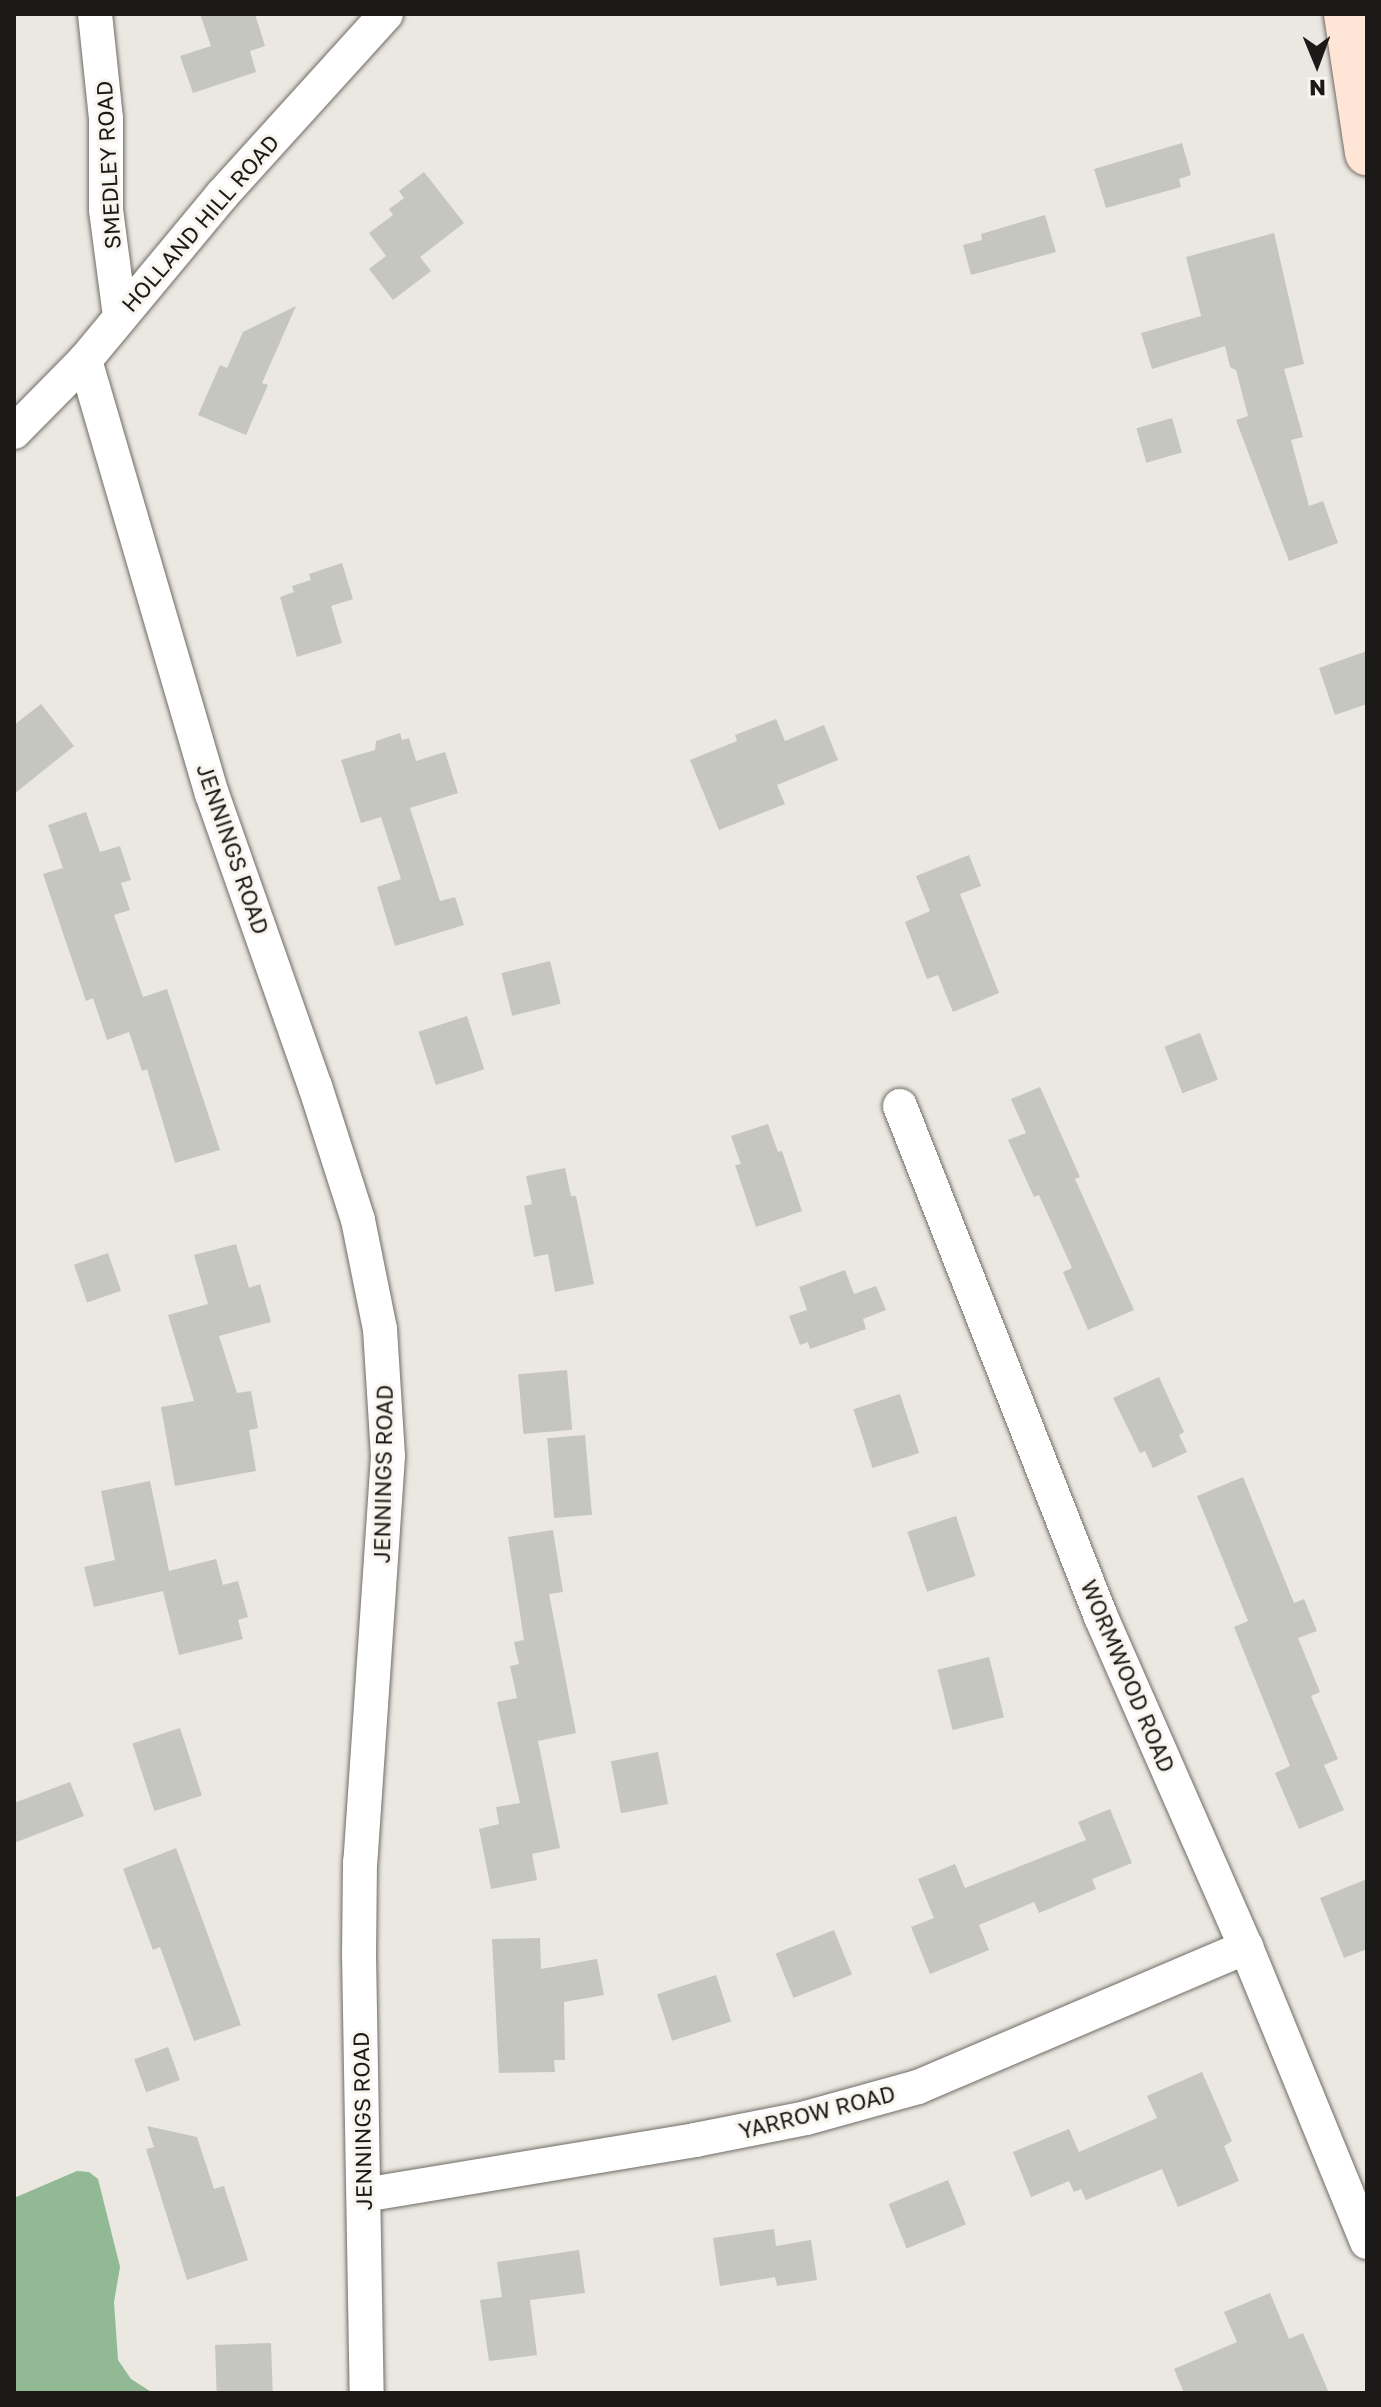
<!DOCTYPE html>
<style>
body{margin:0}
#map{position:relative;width:1381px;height:2407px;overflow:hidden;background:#ebe7e1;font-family:"Golos Text",sans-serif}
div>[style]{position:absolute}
.water>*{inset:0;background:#90b994}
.building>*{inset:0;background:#c5c6c0;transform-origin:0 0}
.roads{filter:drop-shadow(0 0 2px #6f6c66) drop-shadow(0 0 2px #6f6c66)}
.street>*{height:34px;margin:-17px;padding:0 17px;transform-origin:17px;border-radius:17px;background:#fff}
.secondary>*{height:44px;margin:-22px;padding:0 22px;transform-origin:22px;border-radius:22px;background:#ffe5d5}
span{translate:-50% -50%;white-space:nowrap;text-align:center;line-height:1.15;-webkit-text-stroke:6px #f8f5ee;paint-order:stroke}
.street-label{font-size:22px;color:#1c1a18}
.frame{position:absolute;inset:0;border:16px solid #1c1a18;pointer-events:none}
.north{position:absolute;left:1277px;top:24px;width:80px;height:80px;-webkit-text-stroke:6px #f8f5ee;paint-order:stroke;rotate:179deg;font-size:22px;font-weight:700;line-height:32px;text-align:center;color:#1c1a18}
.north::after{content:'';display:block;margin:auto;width:28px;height:36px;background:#1c1a18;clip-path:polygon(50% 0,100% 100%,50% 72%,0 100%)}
</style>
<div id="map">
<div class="water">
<i style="clip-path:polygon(77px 2171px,89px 2172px,98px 2179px,120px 2267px,114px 2302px,118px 2360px,131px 2379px,153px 2393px,14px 2393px,14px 2198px)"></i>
</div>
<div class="building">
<i style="clip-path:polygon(200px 14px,255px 14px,265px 46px,250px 51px,256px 72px,193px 93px,180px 56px,211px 46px)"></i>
<i style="clip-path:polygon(1182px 143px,1191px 175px,1179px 179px,1181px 187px,1106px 208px,1094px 169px)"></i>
<i style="clip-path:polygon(424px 172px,464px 223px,420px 257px,431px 271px,393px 300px,369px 269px,386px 256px,369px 233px,393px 215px,389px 209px,404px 198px,399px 191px)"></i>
<i style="clip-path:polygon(1045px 215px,1056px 252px,971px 275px,963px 245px,982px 240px,981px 234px)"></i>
<i style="clip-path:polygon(1274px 233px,1304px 364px,1284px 369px,1303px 437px,1291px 440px,1309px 506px,1323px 501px,1338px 543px,1289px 561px,1236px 420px,1248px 416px,1236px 370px,1230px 367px,1225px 346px,1152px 369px,1141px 333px,1201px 316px,1186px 257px)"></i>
<i style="clip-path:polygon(296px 306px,262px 383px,268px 385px,246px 435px,198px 415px,220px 365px,227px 368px,243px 332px)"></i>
<i style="left:1172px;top:418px;width:36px;height:37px;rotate:74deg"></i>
<i style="clip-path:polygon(342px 563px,353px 599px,331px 606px,342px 643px,297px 657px,280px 597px,294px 592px,292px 586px,311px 580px,309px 574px)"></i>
<i style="clip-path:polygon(1367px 651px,1367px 704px,1335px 715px,1319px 668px)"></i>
<i style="clip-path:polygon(41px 704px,74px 746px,14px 794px,14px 725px)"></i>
<i style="clip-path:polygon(776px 719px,785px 741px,824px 725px,838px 760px,777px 785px,785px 804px,719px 830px,690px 760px,737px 741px,735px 735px)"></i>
<i style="clip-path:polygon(400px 733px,402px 740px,409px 738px,416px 761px,445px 752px,458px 793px,410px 808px,440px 901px,455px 897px,464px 925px,395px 946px,377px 887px,401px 879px,381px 817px,361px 823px,341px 760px,375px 750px,376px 741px)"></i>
<i style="clip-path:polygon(86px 812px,100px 852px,120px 846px,131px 880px,121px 883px,130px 910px,114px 915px,143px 997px,167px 989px,220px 1150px,175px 1163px,147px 1069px,142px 1071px,129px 1032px,107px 1040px,93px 998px,86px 1001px,43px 874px,63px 868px,48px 825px)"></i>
<i style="clip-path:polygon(969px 855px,981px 886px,960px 894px,999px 993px,953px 1012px,938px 975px,927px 979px,905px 922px,930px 911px,916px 876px)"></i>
<i style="left:550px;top:961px;width:44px;height:50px;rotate:76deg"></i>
<i style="left:467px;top:1016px;width:56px;height:51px;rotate:72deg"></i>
<i style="left:1200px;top:1033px;width:50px;height:38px;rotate:69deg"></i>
<i style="clip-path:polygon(1040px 1087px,1080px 1177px,1075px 1179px,1134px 1310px,1088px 1330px,1063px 1272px,1072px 1268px,1039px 1195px,1034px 1197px,1008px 1140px,1026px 1133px,1011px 1099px)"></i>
<i style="clip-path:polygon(768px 1124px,778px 1152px,782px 1151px,802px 1211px,756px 1227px,735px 1165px,741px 1164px,731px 1136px)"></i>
<i style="clip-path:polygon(565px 1168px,571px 1196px,576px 1196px,594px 1284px,555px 1292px,548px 1254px,534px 1257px,524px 1206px,532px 1204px,526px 1176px)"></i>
<i style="clip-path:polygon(236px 1244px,249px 1288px,260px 1284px,271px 1322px,219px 1336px,237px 1393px,251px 1391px,258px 1428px,249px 1430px,256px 1471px,175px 1486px,161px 1407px,194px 1401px,168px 1315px,208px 1304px,194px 1255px)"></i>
<i style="left:108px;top:1253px;width:40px;height:36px;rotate:71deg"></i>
<i style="clip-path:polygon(845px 1270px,854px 1294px,876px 1286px,886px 1310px,863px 1319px,866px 1329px,810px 1349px,808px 1342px,800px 1345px,789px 1316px,807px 1310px,799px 1287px)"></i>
<i style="left:567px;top:1370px;width:60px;height:49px;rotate:85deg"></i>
<i style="clip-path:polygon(1159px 1377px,1184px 1432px,1179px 1435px,1187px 1452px,1153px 1468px,1145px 1451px,1140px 1453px,1113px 1398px)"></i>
<i style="left:900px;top:1394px;width:62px;height:49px;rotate:72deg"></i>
<i style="left:585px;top:1435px;width:80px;height:38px;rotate:85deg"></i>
<i style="clip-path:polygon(1243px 1477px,1294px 1603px,1304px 1599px,1317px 1631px,1298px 1638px,1320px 1692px,1311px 1696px,1338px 1759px,1324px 1765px,1344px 1810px,1299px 1829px,1275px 1773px,1290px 1766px,1234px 1627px,1248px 1621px,1197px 1496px)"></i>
<i style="clip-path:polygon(150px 1481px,169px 1571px,216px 1559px,223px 1585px,238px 1581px,248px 1617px,238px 1620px,243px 1639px,179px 1655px,163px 1591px,94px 1607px,84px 1567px,115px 1560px,101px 1491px)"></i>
<i style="left:956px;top:1516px;width:63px;height:51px;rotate:72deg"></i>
<i style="clip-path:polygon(553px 1530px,563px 1592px,549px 1594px,576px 1733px,538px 1741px,560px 1848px,532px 1854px,537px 1880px,491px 1889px,479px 1829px,499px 1824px,496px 1807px,520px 1803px,497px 1702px,517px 1698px,510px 1666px,519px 1664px,514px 1642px,524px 1640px,508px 1537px)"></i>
<i style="left:989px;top:1657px;width:62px;height:53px;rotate:76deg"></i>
<i style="left:180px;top:1728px;width:71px;height:50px;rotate:72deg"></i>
<i style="left:658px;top:1752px;width:53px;height:48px;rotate:79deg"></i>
<i style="clip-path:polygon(70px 1782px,84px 1816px,14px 1843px,14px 1803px)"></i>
<i style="clip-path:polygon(1110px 1809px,1132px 1863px,1092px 1879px,1096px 1889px,1039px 1913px,1034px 1902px,979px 1925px,989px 1950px,930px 1974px,911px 1927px,934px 1918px,918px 1879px,955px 1864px,965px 1888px,1086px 1840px,1078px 1822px)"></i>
<i style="clip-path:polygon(176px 1848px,241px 2025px,194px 2041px,160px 1947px,153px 1950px,123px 1869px)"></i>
<i style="clip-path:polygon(1367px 1879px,1367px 1949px,1344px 1958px,1320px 1898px)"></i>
<i style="left:834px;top:1930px;width:48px;height:63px;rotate:68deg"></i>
<i style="clip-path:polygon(540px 1938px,541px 1969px,597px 1959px,604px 1995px,564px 2002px,565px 2060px,554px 2060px,555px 2072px,499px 2073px,492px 1939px)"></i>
<i style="left:716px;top:1975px;width:49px;height:62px;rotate:72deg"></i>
<i style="left:168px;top:2047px;width:35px;height:36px;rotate:70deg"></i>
<i style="clip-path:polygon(1202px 2072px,1232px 2141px,1224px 2146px,1239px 2181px,1178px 2207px,1162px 2169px,1086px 2200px,1081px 2189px,1074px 2192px,1069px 2181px,1031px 2197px,1013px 2152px,1069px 2129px,1079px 2152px,1157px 2118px,1147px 2096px)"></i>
<i style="clip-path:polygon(147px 2126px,197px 2137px,214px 2189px,224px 2186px,248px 2260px,187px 2280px,146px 2149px,154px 2147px)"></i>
<i style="left:948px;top:2180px;width:48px;height:64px;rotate:68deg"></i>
<i style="clip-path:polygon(774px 2229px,776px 2246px,811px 2240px,817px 2280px,777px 2286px,775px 2277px,720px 2286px,713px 2238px)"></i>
<i style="clip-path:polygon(579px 2250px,585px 2293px,530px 2300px,537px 2355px,489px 2361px,480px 2300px,502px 2297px,497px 2262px)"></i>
<i style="clip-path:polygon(1270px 2293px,1289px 2339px,1303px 2333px,1329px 2393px,1184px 2393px,1174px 2369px,1237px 2342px,1224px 2312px)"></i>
<i style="left:271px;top:2343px;width:50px;height:56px;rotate:88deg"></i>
</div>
<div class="roads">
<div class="street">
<i style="left:95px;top:14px;width:105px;rotate:84deg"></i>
<i style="left:106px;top:118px;width:92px;rotate:90deg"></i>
<i style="left:106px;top:210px;width:107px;rotate:82.5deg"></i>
<i style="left:85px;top:360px;width:452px;rotate:73.7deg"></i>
<i style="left:212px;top:794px;width:310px;rotate:70.6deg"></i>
<i style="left:315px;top:1086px;width:141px;rotate:72.2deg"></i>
<i style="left:358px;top:1220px;width:111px;rotate:78.6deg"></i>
<i style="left:380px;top:1329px;width:127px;rotate:86.4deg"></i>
<i style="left:388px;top:1456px;width:407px;rotate:93.9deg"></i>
<i style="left:360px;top:1862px;width:92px;rotate:90.6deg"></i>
<i style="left:359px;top:1954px;width:439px;rotate:89deg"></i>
<i style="left:14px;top:432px;width:101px;rotate:-45.4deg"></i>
<i style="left:85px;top:360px;width:214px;rotate:-50.3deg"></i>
<i style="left:222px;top:195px;width:244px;rotate:-47.8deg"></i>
<i style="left:900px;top:1106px;width:549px;rotate:68.53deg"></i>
<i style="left:1101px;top:1617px;width:360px;rotate:66.3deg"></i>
<i style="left:1246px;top:1947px;width:319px;rotate:67.7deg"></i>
<i style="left:364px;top:2195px;width:336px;rotate:-9.4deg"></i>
<i style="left:695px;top:2140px;width:113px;rotate:-11.2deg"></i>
<i style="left:806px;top:2118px;width:116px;rotate:-15.5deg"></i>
<i style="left:918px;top:2087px;width:357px;rotate:-23.1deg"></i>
</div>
<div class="secondary">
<i style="left:1346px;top:14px;width:141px;rotate:81.4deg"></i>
</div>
</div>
<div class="street-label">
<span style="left:108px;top:165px;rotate:-93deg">SMEDLEY ROAD</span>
<span style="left:200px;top:223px;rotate:-49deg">HOLLAND HILL ROAD</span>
<span style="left:233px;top:849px;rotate:71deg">JENNINGS ROAD</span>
<span style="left:383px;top:1474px;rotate:-89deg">JENNINGS ROAD</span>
<span style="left:1128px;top:1676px;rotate:67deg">WORMWOOD ROAD</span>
<span style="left:817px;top:2112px;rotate:-14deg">YARROW ROAD</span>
<span style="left:362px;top:2121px;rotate:-91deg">JENNINGS ROAD</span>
</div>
<div class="frame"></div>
<div class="north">N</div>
</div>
